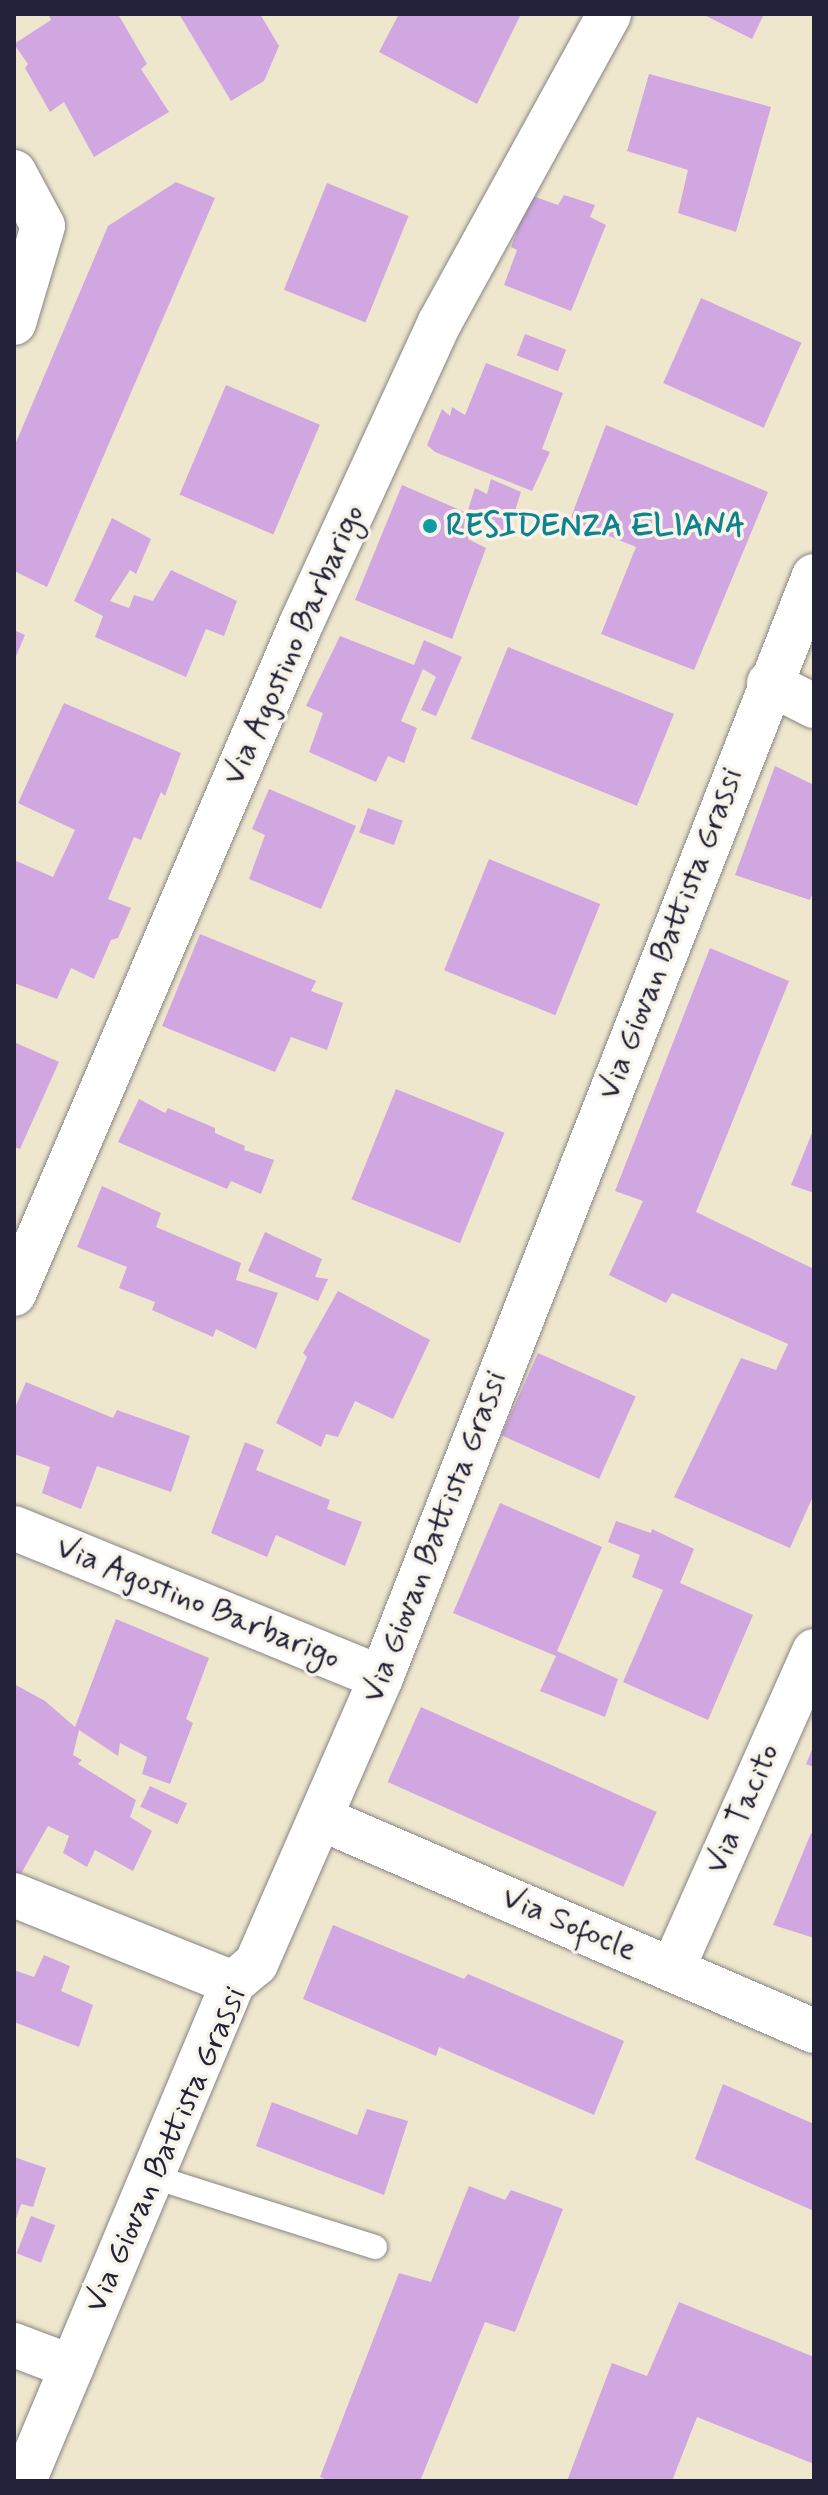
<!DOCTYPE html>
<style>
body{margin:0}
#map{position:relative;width:828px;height:2495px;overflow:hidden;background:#eee7cd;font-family:Mynerve,sans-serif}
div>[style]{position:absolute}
.building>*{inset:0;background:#d1a7e2;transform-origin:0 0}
.roads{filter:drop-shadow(0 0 2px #888484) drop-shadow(0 0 2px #888484)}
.lane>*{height:24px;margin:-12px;padding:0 12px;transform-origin:12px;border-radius:12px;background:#fff}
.street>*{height:44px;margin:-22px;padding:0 22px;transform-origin:22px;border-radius:22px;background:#fff}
.dots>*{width:22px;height:22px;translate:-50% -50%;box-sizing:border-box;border:4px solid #f7f3e8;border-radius:50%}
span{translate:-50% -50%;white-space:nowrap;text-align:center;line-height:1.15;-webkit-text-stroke:7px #f7f3e8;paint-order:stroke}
.culture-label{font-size:32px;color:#0d838f;font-weight:700}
.left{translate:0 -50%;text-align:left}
.street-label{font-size:32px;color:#22223b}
.frame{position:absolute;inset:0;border:16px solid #22223b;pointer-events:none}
</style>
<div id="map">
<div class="building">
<i style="clip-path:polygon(52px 14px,118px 14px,147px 64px,141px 69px,169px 112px,94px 157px,64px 102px,50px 112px,25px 68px,28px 64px,14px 44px,51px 20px,49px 16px)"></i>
<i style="clip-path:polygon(179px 14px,260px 14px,279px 46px,264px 81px,231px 101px)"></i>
<i style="clip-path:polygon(399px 14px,521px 14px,477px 104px,379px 52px)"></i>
<i style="clip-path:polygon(702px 14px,764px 14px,752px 39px)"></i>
<i style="clip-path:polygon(649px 74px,771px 107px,736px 232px,678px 213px,688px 170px,627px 151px)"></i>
<i style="clip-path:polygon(176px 182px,215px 198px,47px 587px,14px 571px,14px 447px,108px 226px)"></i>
<i style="left:327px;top:183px;width:88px;height:115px;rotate:22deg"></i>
<i style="clip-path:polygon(530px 195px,558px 205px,564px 195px,595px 205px,590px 217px,606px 225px,571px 311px,504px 285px,517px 250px,511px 247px)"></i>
<i style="left:701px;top:298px;width:110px;height:93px;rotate:24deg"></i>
<i style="left:525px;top:334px;width:44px;height:23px;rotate:21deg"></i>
<i style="clip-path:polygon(486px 363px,563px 393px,542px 449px,550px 452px,532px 491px,435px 452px,427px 445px,442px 409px,450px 416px,452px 407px,465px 415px)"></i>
<i style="left:226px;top:385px;width:102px;height:119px;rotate:23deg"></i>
<i style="clip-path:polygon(606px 425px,768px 492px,694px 670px,601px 634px,636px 547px,570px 520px)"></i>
<i style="clip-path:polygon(491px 479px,521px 492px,506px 539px,488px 533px,495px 520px,478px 517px,468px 539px,486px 548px,452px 639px,355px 600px,402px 485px,467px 513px,475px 488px,487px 494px)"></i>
<i style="clip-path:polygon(112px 518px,151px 539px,136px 574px,130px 570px,110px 601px,129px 608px,134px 595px,153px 601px,171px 570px,237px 601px,224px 636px,206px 629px,186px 677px,95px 637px,103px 616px,74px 601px)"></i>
<i style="clip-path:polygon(14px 630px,25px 635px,14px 661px)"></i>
<i style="clip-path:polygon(340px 636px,414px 665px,424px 640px,462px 657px,436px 716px,421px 710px,436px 677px,423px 669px,401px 721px,417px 728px,404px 763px,388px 756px,376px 782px,309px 752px,323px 713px,306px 706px)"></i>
<i style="left:508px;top:647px;width:179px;height:99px;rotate:22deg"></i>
<i style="clip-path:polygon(64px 703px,181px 753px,165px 796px,161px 792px,141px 840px,134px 837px,108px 899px,131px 908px,118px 938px,111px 940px,94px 979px,71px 968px,57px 999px,14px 983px,14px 860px,53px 877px,75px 830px,18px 803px)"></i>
<i style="clip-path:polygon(775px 766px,814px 785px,814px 890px,810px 900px,735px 875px)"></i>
<i style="clip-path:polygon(269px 789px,356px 826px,321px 909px,249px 879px,265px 835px,252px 829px)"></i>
<i style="left:368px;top:808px;width:37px;height:26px;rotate:20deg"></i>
<i style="left:489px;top:859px;width:120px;height:120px;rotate:22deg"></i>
<i style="clip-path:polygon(200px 934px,316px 981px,311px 991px,343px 1003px,327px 1050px,291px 1037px,275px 1072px,162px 1026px)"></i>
<i style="clip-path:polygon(710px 948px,789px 981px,696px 1212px,814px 1269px,814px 1494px,790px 1548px,674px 1497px,741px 1358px,776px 1370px,788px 1344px,672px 1293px,666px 1303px,609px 1275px,643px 1201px,615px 1191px)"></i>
<i style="clip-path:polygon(14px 1042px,59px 1062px,20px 1149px,14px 1147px)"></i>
<i style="left:396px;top:1089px;width:117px;height:119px;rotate:22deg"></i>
<i style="clip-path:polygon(139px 1099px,165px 1113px,168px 1108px,215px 1128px,215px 1133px,245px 1146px,244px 1150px,274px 1160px,261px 1194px,231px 1181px,227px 1189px,118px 1142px)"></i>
<i style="clip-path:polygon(814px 1128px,814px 1193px,791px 1185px)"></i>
<i style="clip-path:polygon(102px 1186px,161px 1213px,156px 1227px,241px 1263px,236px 1280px,278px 1293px,256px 1349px,216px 1329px,213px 1337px,152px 1310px,155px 1302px,119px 1288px,127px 1267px,77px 1247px)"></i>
<i style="clip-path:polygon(265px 1232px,322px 1259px,315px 1277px,328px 1279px,318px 1301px,248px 1271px)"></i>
<i style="clip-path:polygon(338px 1291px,430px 1340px,393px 1419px,355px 1401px,338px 1437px,326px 1434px,321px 1447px,276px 1423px,307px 1357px,303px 1353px)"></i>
<i style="left:538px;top:1353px;width:107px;height:90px;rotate:24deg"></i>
<i style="clip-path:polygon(26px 1382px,113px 1418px,117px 1410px,190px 1436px,171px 1492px,97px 1466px,81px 1509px,42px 1493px,50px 1467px,14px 1454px,14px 1410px)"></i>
<i style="clip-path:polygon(245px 1442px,264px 1450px,256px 1470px,330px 1500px,327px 1509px,362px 1522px,345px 1566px,276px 1535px,267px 1557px,211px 1533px)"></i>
<i style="clip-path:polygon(500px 1503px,602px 1547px,557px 1651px,618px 1679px,605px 1717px,540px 1691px,556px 1656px,453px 1613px)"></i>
<i style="clip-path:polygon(616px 1521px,651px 1533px,652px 1529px,694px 1549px,680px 1583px,753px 1615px,708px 1720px,623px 1682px,663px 1590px,632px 1577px,640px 1555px,608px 1542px)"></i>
<i style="clip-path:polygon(116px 1619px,209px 1658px,186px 1719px,193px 1723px,170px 1784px,142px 1774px,147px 1757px,120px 1743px,118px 1756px,79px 1730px,73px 1755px,82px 1760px,78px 1764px,136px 1800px,130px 1817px,152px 1831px,133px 1871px,95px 1850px,87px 1867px,63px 1853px,69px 1836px,48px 1826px,18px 1879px,14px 1877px,14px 1684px,45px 1701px,75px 1727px)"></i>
<i style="left:421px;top:1707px;width:258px;height:82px;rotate:24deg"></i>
<i style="clip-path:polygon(814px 1745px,814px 1767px,806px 1764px)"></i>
<i style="left:150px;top:1786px;width:41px;height:23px;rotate:25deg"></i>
<i style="clip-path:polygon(811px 1833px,814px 1834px,814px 1938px,773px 1925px)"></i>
<i style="clip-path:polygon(333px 1925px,464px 1979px,468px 1974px,624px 2041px,594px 2115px,439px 2047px,436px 2056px,303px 1999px)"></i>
<i style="clip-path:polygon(44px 1955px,70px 1966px,61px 1991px,93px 2005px,79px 2047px,14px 2022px,14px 1970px,34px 1977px)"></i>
<i style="clip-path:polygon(723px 2084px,814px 2124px,814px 2211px,695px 2159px)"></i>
<i style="clip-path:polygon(272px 2102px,357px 2135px,367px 2109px,408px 2121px,384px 2195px,256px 2146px)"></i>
<i style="clip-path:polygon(14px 2157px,46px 2168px,33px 2207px,21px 2204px,15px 2222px)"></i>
<i style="clip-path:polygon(469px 2186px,505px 2200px,511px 2190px,563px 2209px,515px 2332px,485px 2322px,420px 2481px,330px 2481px,320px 2477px,399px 2273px,431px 2282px)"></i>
<i style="left:31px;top:2216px;width:26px;height:40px;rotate:21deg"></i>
<i style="clip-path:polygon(679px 2302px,814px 2357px,814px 2464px,697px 2417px,672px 2481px,567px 2481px,612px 2363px,647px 2376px)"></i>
</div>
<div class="roads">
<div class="lane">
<i style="left:151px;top:2176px;width:235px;rotate:17.6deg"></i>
</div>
<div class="street">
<i style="left:14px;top:172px;width:61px;rotate:61.8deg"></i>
<i style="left:43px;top:226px;width:101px;rotate:106.6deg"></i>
<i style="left:769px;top:683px;width:51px;rotate:27.1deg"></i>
<i style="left:14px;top:1294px;width:729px;rotate:-66.81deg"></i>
<i style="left:301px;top:624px;width:332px;rotate:-65.3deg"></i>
<i style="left:440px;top:322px;width:351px;rotate:-61.2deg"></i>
<i style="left:14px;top:1528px;width:396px;rotate:22.2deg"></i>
<i style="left:322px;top:1819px;width:536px;rotate:23.31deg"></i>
<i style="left:14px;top:1895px;width:236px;rotate:21.9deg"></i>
<i style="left:673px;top:1968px;width:347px;rotate:-66deg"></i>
<i style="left:14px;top:2345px;width:62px;rotate:20.8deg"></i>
<i style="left:24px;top:2481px;width:540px;rotate:-67.23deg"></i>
<i style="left:233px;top:1983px;width:30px;rotate:-40deg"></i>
<i style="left:256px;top:1964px;width:312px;rotate:-66.4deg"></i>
<i style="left:381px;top:1678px;width:1184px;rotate:-68.55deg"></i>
</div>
</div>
<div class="dots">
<i style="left:430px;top:526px;background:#0f9aa8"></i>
</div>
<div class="culture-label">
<span class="left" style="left:446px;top:526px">RESIDENZA ELIANA</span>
</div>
<div class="street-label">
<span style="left:294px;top:645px;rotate:-66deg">Via Agostino Barbarigo</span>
<span style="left:671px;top:934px;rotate:-69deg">Via Giovan Battista Grassi</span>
<span style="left:435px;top:1537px;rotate:-69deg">Via Giovan Battista Grassi</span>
<span style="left:198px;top:1603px;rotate:22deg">Via Agostino Barbarigo</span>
<span style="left:743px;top:1809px;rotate:-66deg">Via Tacito</span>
<span style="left:569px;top:1924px;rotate:23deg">Via Sofocle</span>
<span style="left:166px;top:2150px;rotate:-66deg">Via Giovan Battista Grassi</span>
</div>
<div class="frame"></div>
</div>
